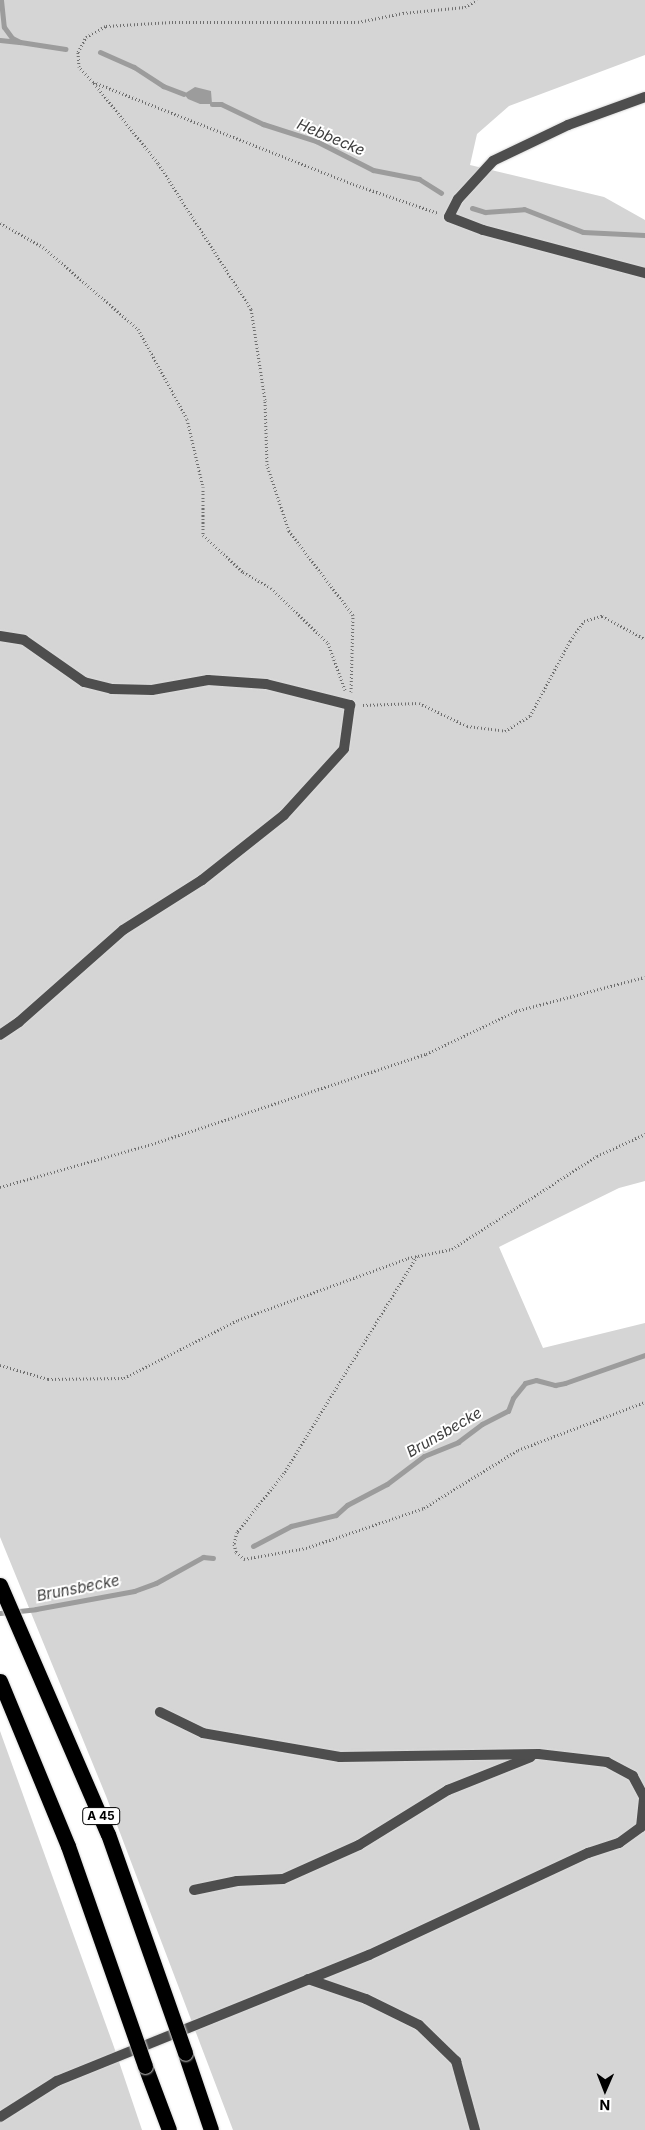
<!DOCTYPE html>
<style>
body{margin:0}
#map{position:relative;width:645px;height:2130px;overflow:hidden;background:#fff;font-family:Inter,sans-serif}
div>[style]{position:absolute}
.green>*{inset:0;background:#d5d5d5}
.water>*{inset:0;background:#9c9c9c}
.stream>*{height:5px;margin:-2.5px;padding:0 2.5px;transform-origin:2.5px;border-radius:2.5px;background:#9c9c9c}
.path>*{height:3px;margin-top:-1.5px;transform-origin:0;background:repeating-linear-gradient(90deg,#707070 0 1px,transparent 0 3.5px)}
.roads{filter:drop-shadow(0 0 1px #dbdbdb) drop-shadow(0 0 1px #dbdbdb)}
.service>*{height:10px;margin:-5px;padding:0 5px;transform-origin:5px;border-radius:5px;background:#4e4e4e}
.minor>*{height:10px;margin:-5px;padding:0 5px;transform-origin:5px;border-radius:5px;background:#4e4e4e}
.motorway>*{height:15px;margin:-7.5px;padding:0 7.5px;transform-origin:7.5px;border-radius:7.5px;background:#000}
.bridges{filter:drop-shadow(0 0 1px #dbdbdb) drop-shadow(0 0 1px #dbdbdb)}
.motorway-bridge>*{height:15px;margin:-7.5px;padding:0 7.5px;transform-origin:7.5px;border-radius:7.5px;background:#000}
span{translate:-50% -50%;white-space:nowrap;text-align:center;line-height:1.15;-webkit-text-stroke:4px #fff;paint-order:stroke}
.shield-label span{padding:1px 4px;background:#fff;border:1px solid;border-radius:4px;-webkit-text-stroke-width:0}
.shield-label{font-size:12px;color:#000;font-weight:700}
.water-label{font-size:15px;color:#3d3d3d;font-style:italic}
.north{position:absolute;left:580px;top:2065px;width:50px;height:50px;-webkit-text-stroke:4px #fff;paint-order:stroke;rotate:181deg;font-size:14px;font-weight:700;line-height:20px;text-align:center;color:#000}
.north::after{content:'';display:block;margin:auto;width:18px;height:22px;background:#000;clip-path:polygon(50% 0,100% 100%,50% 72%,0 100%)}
</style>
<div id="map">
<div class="green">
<i style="clip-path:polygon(0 0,645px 0,645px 55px,509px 106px,477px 134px,470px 165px,604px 197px,645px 220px,645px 1181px,619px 1188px,499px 1247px,543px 1348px,645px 1323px,645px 2130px,233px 2130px,106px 1796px,0 1537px)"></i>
<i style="clip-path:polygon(0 1731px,114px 2047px,142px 2130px,0 2130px)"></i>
</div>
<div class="water">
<i style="clip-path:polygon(195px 87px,211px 91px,212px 104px,200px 104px,188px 99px,184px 94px)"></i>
</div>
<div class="stream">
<i style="left:1px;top:0;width:27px;rotate:84deg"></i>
<i style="left:4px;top:27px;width:14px;rotate:54deg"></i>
<i style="left:12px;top:38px;width:9px;rotate:27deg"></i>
<i style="left:20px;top:42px;width:46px;rotate:8.8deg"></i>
<i style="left:0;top:40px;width:19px;rotate:6deg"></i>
<i style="left:100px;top:52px;width:37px;rotate:24deg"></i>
<i style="left:134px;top:67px;width:35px;rotate:33deg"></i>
<i style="left:163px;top:86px;width:22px;rotate:21deg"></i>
<i style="left:212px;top:104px;width:9px"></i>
<i style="left:221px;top:104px;width:47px;rotate:25.5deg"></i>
<i style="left:263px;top:124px;width:56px;rotate:17.8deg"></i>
<i style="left:316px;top:141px;width:64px;rotate:27deg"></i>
<i style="left:373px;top:170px;width:47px;rotate:11.1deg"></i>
<i style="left:419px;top:179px;width:26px;rotate:32deg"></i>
<i style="left:472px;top:208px;width:14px;rotate:17deg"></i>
<i style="left:485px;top:212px;width:39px;rotate:-4deg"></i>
<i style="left:524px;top:209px;width:63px;rotate:21.3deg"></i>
<i style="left:583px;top:232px;width:62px;rotate:2.8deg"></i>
<i style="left:253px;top:1546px;width:43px;rotate:-27.8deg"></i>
<i style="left:291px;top:1526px;width:46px;rotate:-13.7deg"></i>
<i style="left:336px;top:1515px;width:15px;rotate:-42deg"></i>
<i style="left:347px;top:1505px;width:45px;rotate:-27.7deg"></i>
<i style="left:387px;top:1484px;width:46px;rotate:-37.1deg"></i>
<i style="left:424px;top:1456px;width:37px;rotate:-22deg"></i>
<i style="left:458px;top:1442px;width:30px;rotate:-37deg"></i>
<i style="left:482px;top:1424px;width:29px;rotate:-27deg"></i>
<i style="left:508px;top:1411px;width:14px;rotate:-69deg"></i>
<i style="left:513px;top:1398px;width:19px;rotate:-51deg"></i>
<i style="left:525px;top:1383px;width:11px;rotate:-15deg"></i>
<i style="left:536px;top:1380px;width:20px;rotate:15deg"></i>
<i style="left:555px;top:1385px;width:10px;rotate:-11deg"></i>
<i style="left:565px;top:1383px;width:85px;rotate:-19.3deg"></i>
<i style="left:0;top:1613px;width:36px;rotate:-6deg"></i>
<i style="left:36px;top:1609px;width:100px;rotate:-10.4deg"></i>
<i style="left:134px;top:1591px;width:23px;rotate:-20deg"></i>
<i style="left:156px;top:1583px;width:54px;rotate:-29deg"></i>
<i style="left:203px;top:1557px;width:10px;rotate:6deg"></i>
</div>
<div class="path">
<i style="left:93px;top:82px;width:21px;rotate:-133deg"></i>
<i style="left:79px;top:67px;width:15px;rotate:-94deg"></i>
<i style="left:78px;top:52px;width:17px;rotate:-62deg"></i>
<i style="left:86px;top:37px;width:23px;rotate:-29deg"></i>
<i style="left:106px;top:26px;width:66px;rotate:-3.5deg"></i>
<i style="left:172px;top:22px;width:186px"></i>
<i style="left:358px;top:22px;width:46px;rotate:-11.3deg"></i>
<i style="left:403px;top:13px;width:62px;rotate:-5.5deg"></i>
<i style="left:465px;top:7px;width:14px;rotate:-30deg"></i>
<i style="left:0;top:223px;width:49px;rotate:29.2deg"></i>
<i style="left:43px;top:247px;width:125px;rotate:40.8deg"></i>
<i style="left:138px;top:329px;width:102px;rotate:61.4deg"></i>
<i style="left:187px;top:419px;width:70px;rotate:76.8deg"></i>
<i style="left:203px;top:487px;width:48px;rotate:90deg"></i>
<i style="left:203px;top:535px;width:54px;rotate:42.8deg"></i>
<i style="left:243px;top:572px;width:32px;rotate:30deg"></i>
<i style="left:271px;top:588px;width:79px;rotate:44deg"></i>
<i style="left:328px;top:643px;width:50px;rotate:70.1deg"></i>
<i style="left:351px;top:692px;width:77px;rotate:-88.5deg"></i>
<i style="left:353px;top:615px;width:106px;rotate:-127.3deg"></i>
<i style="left:289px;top:531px;width:70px;rotate:-108.4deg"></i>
<i style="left:267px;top:465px;width:65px;rotate:-91.8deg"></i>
<i style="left:265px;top:400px;width:92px;rotate:-98.7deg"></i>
<i style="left:251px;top:309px;width:173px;rotate:-122.5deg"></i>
<i style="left:158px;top:163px;width:104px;rotate:-128.7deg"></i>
<i style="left:93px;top:82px;width:279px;rotate:21.4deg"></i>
<i style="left:353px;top:184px;width:90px;rotate:18.8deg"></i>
<i style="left:363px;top:705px;width:56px;rotate:-2deg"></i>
<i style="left:419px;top:703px;width:53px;rotate:25.6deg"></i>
<i style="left:467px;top:726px;width:38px;rotate:7deg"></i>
<i style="left:505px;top:731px;width:29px;rotate:-31deg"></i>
<i style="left:530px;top:716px;width:85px;rotate:-61.9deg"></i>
<i style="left:570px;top:641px;width:24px;rotate:-55deg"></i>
<i style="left:584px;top:621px;width:19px;rotate:-16deg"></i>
<i style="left:602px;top:616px;width:49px;rotate:28.1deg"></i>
<i style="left:0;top:1187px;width:161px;rotate:-15.8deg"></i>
<i style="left:155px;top:1143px;width:285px;rotate:-18.2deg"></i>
<i style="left:426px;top:1054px;width:100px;rotate:-25.5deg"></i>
<i style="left:516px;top:1011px;width:133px;rotate:-14.8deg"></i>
<i style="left:417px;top:1256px;width:255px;rotate:121.5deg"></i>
<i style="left:284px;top:1473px;width:75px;rotate:128.5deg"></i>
<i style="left:237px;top:1532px;width:12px;rotate:104deg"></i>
<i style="left:234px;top:1544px;width:8px;rotate:76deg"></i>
<i style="left:236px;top:1552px;width:11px;rotate:41deg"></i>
<i style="left:244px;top:1559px;width:63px;rotate:-10.1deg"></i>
<i style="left:306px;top:1548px;width:125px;rotate:-18.7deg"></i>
<i style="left:424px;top:1508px;width:110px;rotate:-31.7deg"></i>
<i style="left:518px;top:1450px;width:136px;rotate:-20.7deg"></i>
<i style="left:0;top:1365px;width:50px;rotate:16.3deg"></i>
<i style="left:48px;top:1379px;width:76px;rotate:-0.8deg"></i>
<i style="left:124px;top:1378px;width:128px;rotate:-27deg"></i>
<i style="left:238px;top:1320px;width:181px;rotate:-20deg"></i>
<i style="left:408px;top:1258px;width:45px;rotate:-11.6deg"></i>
<i style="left:452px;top:1249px;width:172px;rotate:-32.7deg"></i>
<i style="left:597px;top:1156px;width:53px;rotate:-24.6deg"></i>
</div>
<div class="roads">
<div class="service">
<i style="left:0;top:636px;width:24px;rotate:9deg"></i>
<i style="left:24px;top:640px;width:73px;rotate:35deg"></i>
<i style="left:84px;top:682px;width:29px;rotate:14deg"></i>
<i style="left:112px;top:689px;width:40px;rotate:1.4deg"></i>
<i style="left:152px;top:690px;width:57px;rotate:-10.1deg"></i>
<i style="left:208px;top:680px;width:58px;rotate:3.9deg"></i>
<i style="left:266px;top:684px;width:87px;rotate:14deg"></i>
<i style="left:350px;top:705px;width:44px;rotate:97.8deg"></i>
<i style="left:344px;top:749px;width:89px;rotate:132.3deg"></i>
<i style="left:284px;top:815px;width:105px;rotate:141.6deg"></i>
<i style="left:202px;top:880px;width:93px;rotate:147.7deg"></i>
<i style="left:123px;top:930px;width:139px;rotate:138.5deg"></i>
<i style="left:19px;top:1022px;width:23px;rotate:146deg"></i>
<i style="left:194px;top:1890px;width:44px;rotate:-11.8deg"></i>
<i style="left:237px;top:1881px;width:46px;rotate:-2.5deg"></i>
<i style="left:283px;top:1879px;width:83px;rotate:-24.1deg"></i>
<i style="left:359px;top:1845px;width:105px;rotate:-31.7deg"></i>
<i style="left:448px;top:1790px;width:89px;rotate:-21.7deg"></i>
<i style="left:308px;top:1979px;width:61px;rotate:19deg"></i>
<i style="left:366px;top:1999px;width:59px;rotate:26.1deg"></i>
<i style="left:419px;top:2025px;width:52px;rotate:44.2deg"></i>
<i style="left:456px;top:2061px;width:72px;rotate:74.6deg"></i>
<i style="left:0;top:2117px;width:67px;rotate:-32.3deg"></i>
<i style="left:57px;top:2081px;width:336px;rotate:-22deg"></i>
<i style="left:369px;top:1955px;width:242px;rotate:-25deg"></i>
<i style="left:588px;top:1853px;width:33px;rotate:-18deg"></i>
<i style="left:619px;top:1843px;width:27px;rotate:-36deg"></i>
<i style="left:641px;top:1827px;width:30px;rotate:-84deg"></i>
<i style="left:644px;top:1797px;width:24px;rotate:-118deg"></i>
<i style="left:633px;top:1776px;width:30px;rotate:-152deg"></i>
<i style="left:607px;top:1762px;width:69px;rotate:-173.4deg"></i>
<i style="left:538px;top:1754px;width:198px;rotate:179.1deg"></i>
<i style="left:340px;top:1757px;width:139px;rotate:-170.1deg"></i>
<i style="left:203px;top:1733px;width:48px;rotate:-154deg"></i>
</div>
<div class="minor">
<i style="left:645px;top:97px;width:82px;rotate:160deg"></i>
<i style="left:568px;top:125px;width:83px;rotate:154.4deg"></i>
<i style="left:493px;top:161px;width:52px;rotate:132.6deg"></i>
<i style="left:458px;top:199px;width:20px;rotate:117deg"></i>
<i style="left:449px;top:217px;width:36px;rotate:21deg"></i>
<i style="left:483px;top:230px;width:168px;rotate:14.9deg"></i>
</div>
<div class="motorway">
<i style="left:185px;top:2053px;width:81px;rotate:71.3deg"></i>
<i style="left:145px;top:2066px;width:68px;rotate:69.4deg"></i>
</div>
</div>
<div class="bridges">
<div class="motorway-bridge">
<i style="left:0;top:1585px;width:271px;rotate:66.6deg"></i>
<i style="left:108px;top:1834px;width:232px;rotate:70.6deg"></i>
<i style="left:0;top:1681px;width:178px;rotate:67.6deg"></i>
<i style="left:68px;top:1846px;width:233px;rotate:70.7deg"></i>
</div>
</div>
<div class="shield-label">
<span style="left:101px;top:1816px">A 45</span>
</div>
<div class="water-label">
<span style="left:331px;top:137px;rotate:23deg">Hebbecke</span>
<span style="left:444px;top:1432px;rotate:-30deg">Brunsbecke</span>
<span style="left:78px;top:1588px;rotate:-11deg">Brunsbecke</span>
</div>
<div class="north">N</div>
</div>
